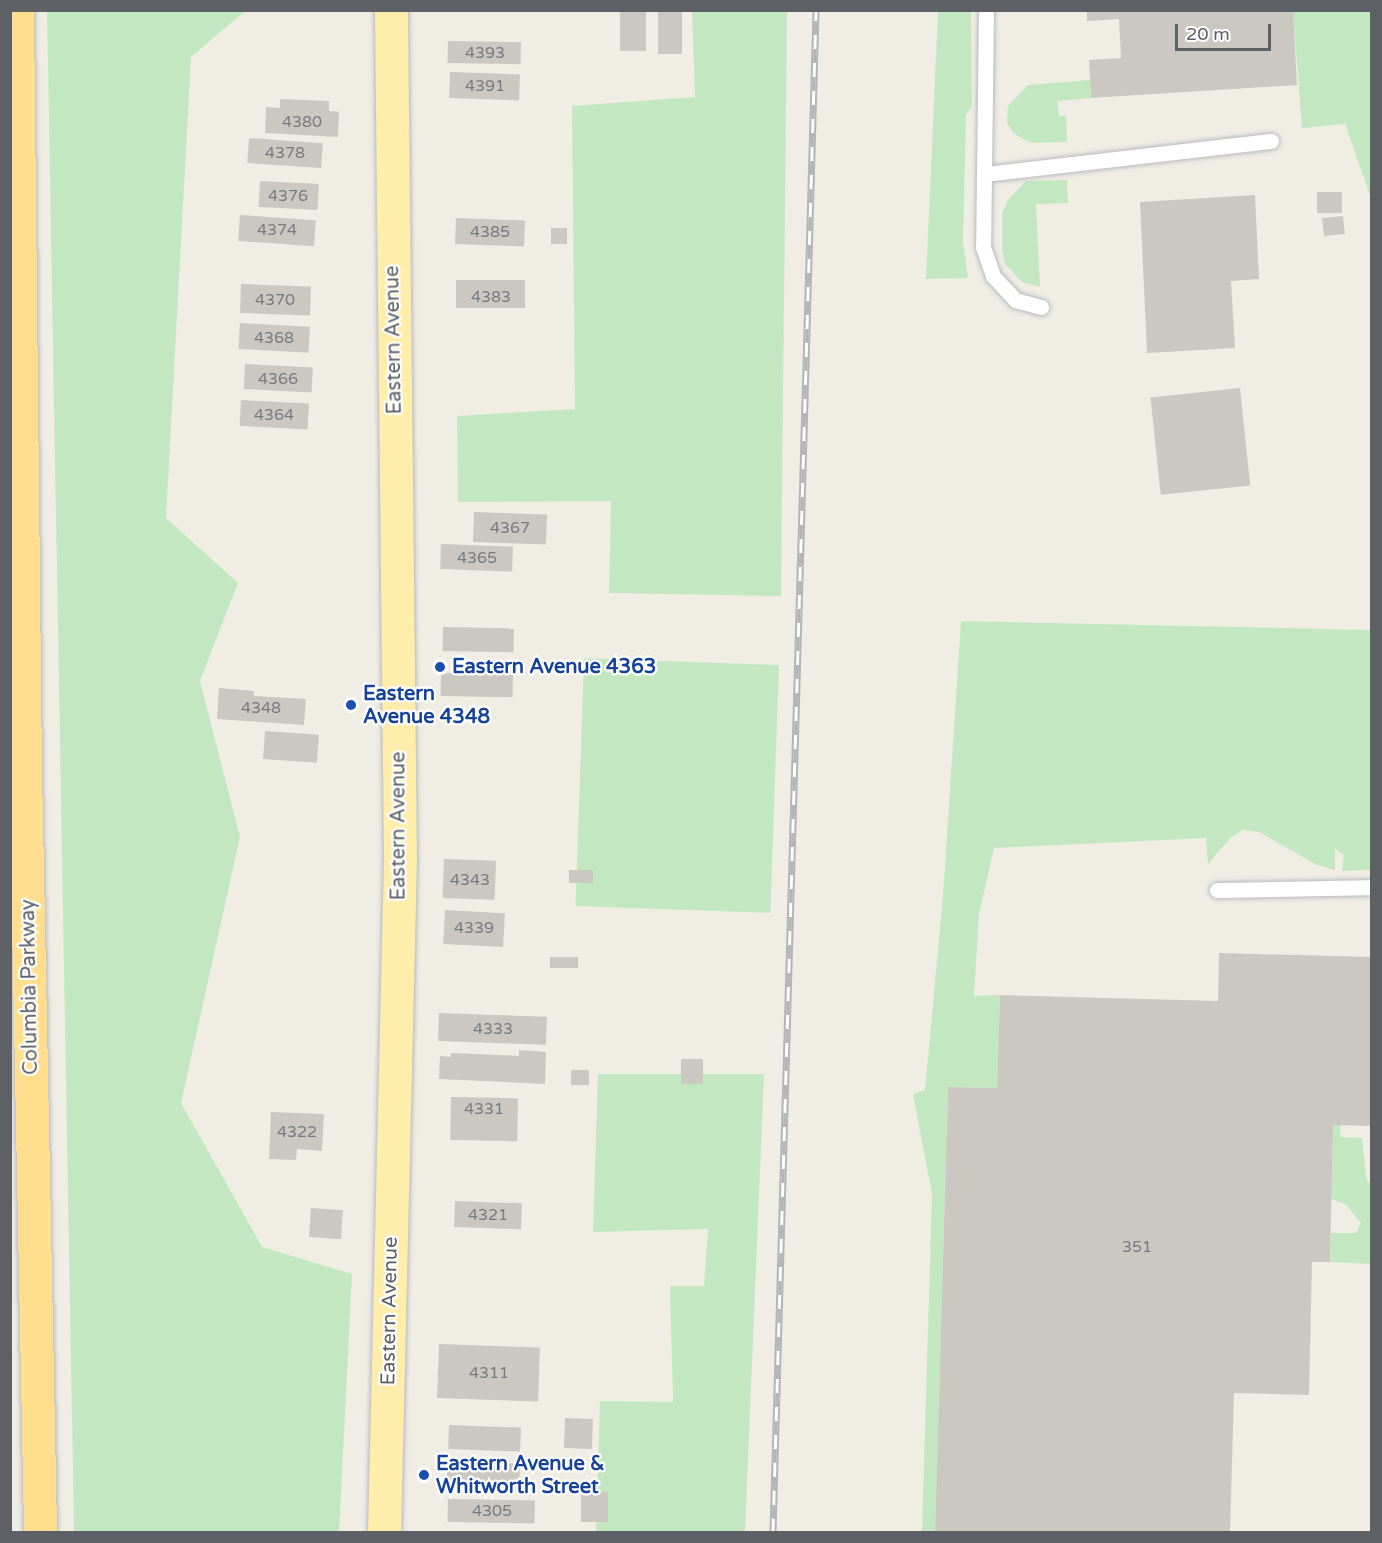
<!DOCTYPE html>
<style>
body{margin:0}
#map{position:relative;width:1382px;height:1543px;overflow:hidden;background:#f0ede5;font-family:"Varela Round",sans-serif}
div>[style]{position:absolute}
.green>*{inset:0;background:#c3e8c1;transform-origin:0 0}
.building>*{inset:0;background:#cbc8c2;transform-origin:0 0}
.roads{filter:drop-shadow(0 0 2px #b8bbbf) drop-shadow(0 0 2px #b8bbbf)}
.service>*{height:15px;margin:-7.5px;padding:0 7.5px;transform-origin:7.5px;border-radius:7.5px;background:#fff}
.primary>*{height:33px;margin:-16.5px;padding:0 16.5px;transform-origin:16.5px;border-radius:16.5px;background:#ffeeab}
.motorway>*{height:33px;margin:-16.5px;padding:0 16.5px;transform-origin:16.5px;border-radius:16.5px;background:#ffde8d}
.rail>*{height:7px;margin-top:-3.5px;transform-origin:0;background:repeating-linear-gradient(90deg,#fff 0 14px,#b4b5b6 0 28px);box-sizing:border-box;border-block:2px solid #b4b5b6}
.dots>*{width:16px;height:16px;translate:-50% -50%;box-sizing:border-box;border:3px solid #fff;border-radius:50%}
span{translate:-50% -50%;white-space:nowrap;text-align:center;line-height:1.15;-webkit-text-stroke:4.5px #fff;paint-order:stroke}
.number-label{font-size:16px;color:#787b7d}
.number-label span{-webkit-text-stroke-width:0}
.street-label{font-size:20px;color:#5d6166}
.transit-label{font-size:20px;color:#164399;font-weight:700}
.left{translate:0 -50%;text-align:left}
.frame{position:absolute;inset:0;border:12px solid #5d6166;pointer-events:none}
.scale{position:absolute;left:1175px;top:24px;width:96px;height:27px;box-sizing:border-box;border:3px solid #5d6166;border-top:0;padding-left:8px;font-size:18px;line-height:21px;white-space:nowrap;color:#5d6166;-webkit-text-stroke:4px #fff;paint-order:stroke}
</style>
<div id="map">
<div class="green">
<i style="clip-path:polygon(47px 11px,245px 11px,191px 57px,166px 518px,238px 583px,200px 681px,240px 837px,181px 1103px,262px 1247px,352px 1274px,339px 1532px,74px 1532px)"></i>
<i style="clip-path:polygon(692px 11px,787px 11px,781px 596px,609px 593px,611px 501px,458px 502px,457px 416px,575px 409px,572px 106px,695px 97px)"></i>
<i style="clip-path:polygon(938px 11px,971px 11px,972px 106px,966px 115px,963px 242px,968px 278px,926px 279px)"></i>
<i style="clip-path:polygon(1293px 11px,1371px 11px,1371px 198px,1345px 124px,1302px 128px)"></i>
<i style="clip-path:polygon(1090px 80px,1091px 98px,1058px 101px,1059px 116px,1066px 116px,1067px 142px,1031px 143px,1013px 133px,1007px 122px,1008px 106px,1028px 85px)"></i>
<i style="clip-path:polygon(1067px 180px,1068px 203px,1036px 204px,1040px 287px,1022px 282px,1005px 264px,1002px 249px,1002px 213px,1008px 200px,1026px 181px)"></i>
<i style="clip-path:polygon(961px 621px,1371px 630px,1371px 870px,1342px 871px,1344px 855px,1335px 849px,1335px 870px,1317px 865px,1259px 832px,1243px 830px,1230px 838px,1208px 864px,1206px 838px,994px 848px,979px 914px,974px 996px,1000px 995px,997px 1088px,948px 1087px,935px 1532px,922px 1532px,932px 1194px,913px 1094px,925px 1090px,943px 896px)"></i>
<i style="left:779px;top:665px;width:248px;height:195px;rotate:92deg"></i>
<i style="clip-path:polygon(598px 1074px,764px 1074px,745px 1532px,596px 1532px,600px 1401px,673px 1402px,670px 1286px,704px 1286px,708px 1229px,593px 1232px)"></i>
<i style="clip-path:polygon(1333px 1125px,1341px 1125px,1340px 1137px,1362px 1138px,1366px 1177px,1371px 1186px,1371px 1264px,1330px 1262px,1331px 1233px,1356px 1233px,1361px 1223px,1345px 1204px,1331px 1199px)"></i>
</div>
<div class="building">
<i style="left:620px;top:10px;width:26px;height:41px"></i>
<i style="left:658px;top:10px;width:24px;height:44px"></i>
<i style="clip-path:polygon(1087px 10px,1293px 10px,1297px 85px,1091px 98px,1089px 60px,1121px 58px,1119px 19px,1087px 21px)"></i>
<i style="left:448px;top:41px;width:73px;height:22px;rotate:1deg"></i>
<i style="left:450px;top:72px;width:70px;height:26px;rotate:2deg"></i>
<i style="clip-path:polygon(280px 99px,329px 101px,329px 111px,339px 112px,338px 137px,265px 133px,266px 107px,280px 108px)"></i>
<i style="left:249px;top:138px;width:74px;height:25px;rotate:4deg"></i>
<i style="left:260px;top:181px;width:59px;height:26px;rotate:3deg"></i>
<i style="left:1317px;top:192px;width:25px;height:21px"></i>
<i style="clip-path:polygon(1255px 195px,1259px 279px,1231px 281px,1235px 348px,1147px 353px,1140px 202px)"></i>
<i style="left:240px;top:215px;width:76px;height:26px;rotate:4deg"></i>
<i style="left:1343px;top:216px;width:18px;height:21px;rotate:84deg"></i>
<i style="left:456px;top:218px;width:69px;height:26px;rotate:2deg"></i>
<i style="left:567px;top:228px;width:16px;height:16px;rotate:90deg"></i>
<i style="left:525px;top:280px;width:28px;height:69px;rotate:90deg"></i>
<i style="left:241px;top:284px;width:70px;height:29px;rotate:2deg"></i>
<i style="left:240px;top:323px;width:70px;height:26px;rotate:3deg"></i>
<i style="left:245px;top:364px;width:68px;height:25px;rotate:3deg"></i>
<i style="left:1240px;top:388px;width:98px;height:90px;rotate:84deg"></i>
<i style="left:241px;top:400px;width:68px;height:26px;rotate:3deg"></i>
<i style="left:474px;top:512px;width:73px;height:30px;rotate:2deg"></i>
<i style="left:441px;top:544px;width:72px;height:25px;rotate:2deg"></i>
<i style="left:443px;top:627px;width:71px;height:24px;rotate:1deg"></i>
<i style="left:441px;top:673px;width:72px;height:23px;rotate:1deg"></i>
<i style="clip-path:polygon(219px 688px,254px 691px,254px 696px,306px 699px,304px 725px,217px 719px)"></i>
<i style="left:265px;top:731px;width:54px;height:28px;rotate:4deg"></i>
<i style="left:444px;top:859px;width:52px;height:39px;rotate:2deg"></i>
<i style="left:593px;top:870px;width:13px;height:24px;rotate:90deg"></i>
<i style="left:445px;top:910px;width:60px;height:34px;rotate:3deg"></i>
<i style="clip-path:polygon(1219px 953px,1372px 957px,1372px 1126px,1333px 1125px,1330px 1262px,1312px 1262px,1309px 1395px,1234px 1393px,1230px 1532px,935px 1532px,948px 1087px,997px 1088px,1000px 995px,1218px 1001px)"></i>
<i style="left:550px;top:957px;width:28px;height:11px"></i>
<i style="left:439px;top:1013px;width:108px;height:28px;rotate:2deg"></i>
<i style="clip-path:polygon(519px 1050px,546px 1052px,545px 1084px,439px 1079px,440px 1056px,451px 1057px,451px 1053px,519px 1056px)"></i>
<i style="left:681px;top:1059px;width:22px;height:25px"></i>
<i style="left:571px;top:1070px;width:18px;height:15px"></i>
<i style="left:451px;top:1097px;width:67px;height:43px;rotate:1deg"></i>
<i style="clip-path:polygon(271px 1112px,324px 1114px,322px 1151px,297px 1149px,296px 1160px,269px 1159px)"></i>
<i style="left:455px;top:1201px;width:67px;height:26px;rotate:2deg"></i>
<i style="left:311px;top:1208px;width:32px;height:29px;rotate:4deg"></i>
<i style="left:439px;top:1344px;width:101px;height:54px;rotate:2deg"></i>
<i style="left:565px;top:1418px;width:28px;height:30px;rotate:2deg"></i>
<i style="left:449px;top:1425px;width:72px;height:24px;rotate:2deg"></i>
<i style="left:447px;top:1461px;width:73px;height:23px;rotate:2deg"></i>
<i style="left:581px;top:1492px;width:27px;height:30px"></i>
<i style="left:448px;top:1499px;width:87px;height:23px;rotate:1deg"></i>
</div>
<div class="roads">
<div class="service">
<i style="left:986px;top:10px;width:237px;rotate:90.7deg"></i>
<i style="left:983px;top:247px;width:31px;rotate:71deg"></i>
<i style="left:993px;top:276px;width:33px;rotate:47deg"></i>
<i style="left:1015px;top:300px;width:27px;rotate:15deg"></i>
<i style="left:985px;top:174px;width:288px;rotate:-6.6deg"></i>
<i style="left:1217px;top:890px;width:155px;rotate:-1.1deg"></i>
</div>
<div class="primary">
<i style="left:384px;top:1532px;width:673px;rotate:-88.64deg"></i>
<i style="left:400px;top:859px;width:849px;rotate:-90.61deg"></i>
</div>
<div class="motorway">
<i style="left:17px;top:10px;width:759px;rotate:89.4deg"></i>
<i style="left:25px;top:769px;width:763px;rotate:88.87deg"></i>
</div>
</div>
<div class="rail">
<i style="left:773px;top:1532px;width:1523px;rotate:-88.38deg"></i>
</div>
<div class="dots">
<i style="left:440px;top:667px;background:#1a4fb4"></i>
<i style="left:351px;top:705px;background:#1a4fb4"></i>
<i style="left:424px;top:1475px;background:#1a4fb4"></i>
</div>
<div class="number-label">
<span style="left:485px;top:53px">4393</span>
<span style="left:485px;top:86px">4391</span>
<span style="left:302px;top:122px">4380</span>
<span style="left:285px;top:153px">4378</span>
<span style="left:288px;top:196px">4376</span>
<span style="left:277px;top:230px">4374</span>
<span style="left:490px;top:232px">4385</span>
<span style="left:491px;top:297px">4383</span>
<span style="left:275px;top:300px">4370</span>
<span style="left:274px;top:338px">4368</span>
<span style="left:278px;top:379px">4366</span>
<span style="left:274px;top:415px">4364</span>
<span style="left:510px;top:528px">4367</span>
<span style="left:477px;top:558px">4365</span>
<span style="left:261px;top:708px">4348</span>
<span style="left:470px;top:880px">4343</span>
<span style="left:474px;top:928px">4339</span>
<span style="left:493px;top:1029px">4333</span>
<span style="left:484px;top:1109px">4331</span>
<span style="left:297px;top:1132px">4322</span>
<span style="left:488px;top:1215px">4321</span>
<span style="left:1137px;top:1247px">351</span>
<span style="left:489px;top:1373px">4311</span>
<span style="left:492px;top:1511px">4305</span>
</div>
<div class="street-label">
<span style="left:394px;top:340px;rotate:-91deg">Eastern Avenue</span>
<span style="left:399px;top:826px;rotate:-90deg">Eastern Avenue</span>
<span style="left:30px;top:987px;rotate:-91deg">Columbia Parkway</span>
<span style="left:390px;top:1311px;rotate:-89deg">Eastern Avenue</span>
</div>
<div class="transit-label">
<span class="left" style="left:452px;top:667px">Eastern Avenue 4363</span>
<span class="left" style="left:363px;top:706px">Eastern<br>Avenue 4348</span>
<span class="left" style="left:436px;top:1476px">Eastern Avenue &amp;<br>Whitworth Street</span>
</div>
<div class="frame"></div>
<div class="scale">20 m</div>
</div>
